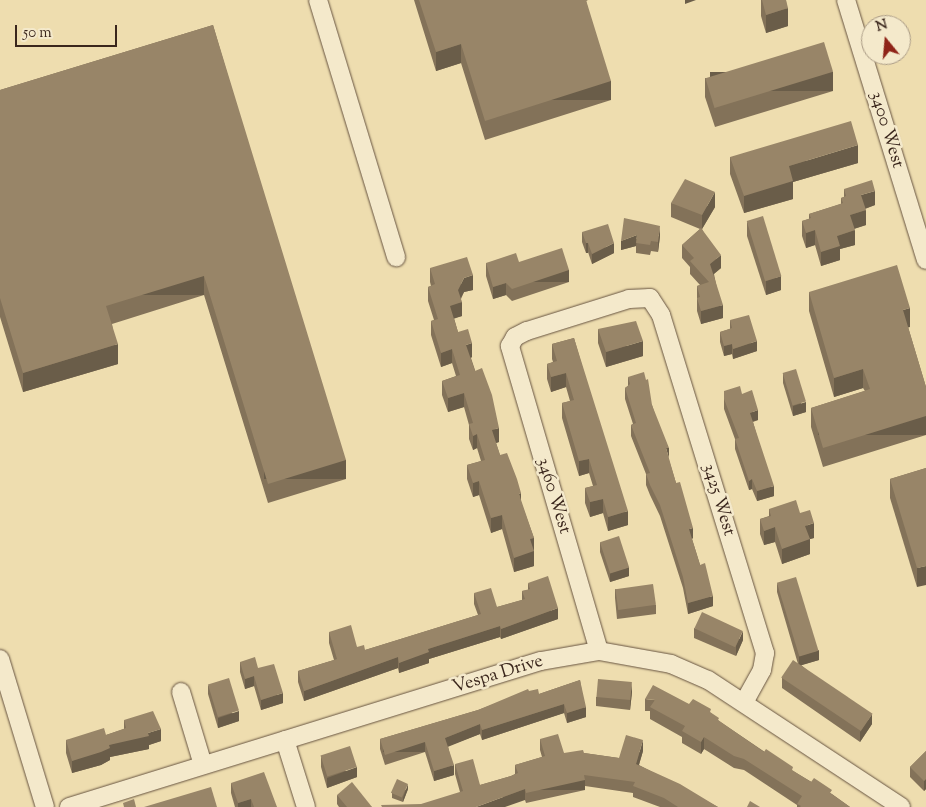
<!DOCTYPE html>
<style>
body{margin:0}
#map{position:relative;width:926px;height:807px;overflow:hidden;background:#eeddaf;font-family:"Sorts Mill Goudy",serif}
div>[style]{position:absolute}
.roads{filter:drop-shadow(0 0 1px #675441) drop-shadow(0 0 1px #675441)}
.minor>*{height:18px;margin:-9px;padding:0 9px;transform-origin:9px;border-radius:9px;background:#f4e9cb}
.wall>*{inset:0;background:#837259}
.shaded-wall>*{inset:0;background:#6a5d49;transform-origin:0 0}
.building>*{inset:0;background:#988568;transform-origin:0 0}
span{translate:-50% -50%;white-space:nowrap;text-align:center;line-height:1.15;-webkit-text-stroke:5px #f4e9cb;paint-order:stroke}
.street-label{font-size:18px;color:#3a261c}
.north{position:absolute;left:861px;top:15px;width:50px;height:50px;box-sizing:border-box;background:#f4e9cb;border:1px solid #aa9b85;border-radius:50%;rotate:343deg;font-size:14px;font-weight:700;line-height:20px;text-align:center;color:#3a261c}
.north::after{content:'';display:block;margin:auto;width:18px;height:22px;background:#8f2418;clip-path:polygon(50% 0,100% 100%,50% 72%,0 100%)}
.scale{position:absolute;left:15px;top:25px;width:102px;height:22px;box-sizing:border-box;border:2px solid #3a261c;border-top:0;padding-left:6px;font-size:15px;line-height:18px;white-space:nowrap;color:#3a261c;-webkit-text-stroke:4px #f4e9cb;paint-order:stroke}
</style>
<div id="map">
<div class="roads">
<div class="minor">
<i style="left:318px;top:0;width:269px;rotate:73.1deg"></i>
<i style="left:846px;top:0;width:272px;rotate:72.9deg"></i>
<i style="left:599px;top:651px;width:318px;rotate:-106.3deg"></i>
<i style="left:510px;top:346px;width:10px;rotate:-61deg"></i>
<i style="left:515px;top:337px;width:13px;rotate:-27deg"></i>
<i style="left:527px;top:331px;width:107px;rotate:-17.4deg"></i>
<i style="left:629px;top:299px;width:21px;rotate:-3deg"></i>
<i style="left:650px;top:298px;width:20px;rotate:57deg"></i>
<i style="left:661px;top:315px;width:354px;rotate:72.9deg"></i>
<i style="left:765px;top:653px;width:17px;rotate:100deg"></i>
<i style="left:762px;top:670px;width:37px;rotate:119deg"></i>
<i style="left:0;top:659px;width:155px;rotate:73.1deg"></i>
<i style="left:181px;top:692px;width:76px;rotate:73.2deg"></i>
<i style="left:285px;top:740px;width:70px;rotate:72.6deg"></i>
<i style="left:69px;top:807px;width:494px;rotate:-17.2deg"></i>
<i style="left:541px;top:661px;width:59px;rotate:-9.8deg"></i>
<i style="left:599px;top:651px;width:73px;rotate:10.2deg"></i>
<i style="left:671px;top:664px;width:40px;rotate:23.4deg"></i>
<i style="left:708px;top:680px;width:231px;rotate:33.3deg"></i>
</div>
</div>
<div class="wall">
<i style="clip-path:polygon(414px 0,588px 0,586px 1px,611px 100px,485px 140px,461px 63px,436px 71px)"></i>
<i style="clip-path:polygon(761px 0,786px 0,788px 26px,766px 33px,761px 16px)"></i>
<i style="clip-path:polygon(213px 25px,346px 479px,268px 503px,204px 295px,112px 324px,118px 364px,23px 392px,0 317px,0 90px)"></i>
<i style="clip-path:polygon(705px 78px,833px 91px,715px 127px,705px 97px)"></i>
<i style="clip-path:polygon(730px 157px,858px 163px,793px 182px,793px 199px,744px 213px,730px 174px)"></i>
<i style="clip-path:polygon(844px 189px,875px 205px,865px 209px,866px 225px,854px 229px,855px 245px,840px 249px,840px 260px,821px 266px,815px 245px,806px 248px,802px 236px,802px 221px,809px 219px,809px 214px,841px 204px,841px 198px,844px 197px)"></i>
<i style="clip-path:polygon(671px 203px,715px 207px,702px 229px,721px 268px,714px 274px,723px 318px,701px 324px,697px 311px,697px 286px,700px 285px,690px 274px,690px 267px,682px 258px,682px 245px,700px 229px,671px 217px)"></i>
<i style="clip-path:polygon(747px 221px,781px 290px,766px 295px,747px 236px)"></i>
<i style="clip-path:polygon(582px 232px,614px 253px,592px 264px,588px 252px,586px 253px,582px 242px)"></i>
<i style="clip-path:polygon(660px 236px,658px 252px,651px 251px,650px 255px,636px 253px,636px 246px,621px 250px,621px 241px)"></i>
<i style="clip-path:polygon(519px 262px,569px 282px,512px 301px,506px 295px,493px 299px,486px 276px,486px 263px)"></i>
<i style="clip-path:polygon(430px 268px,473px 290px,464px 292px,461px 299px,462px 316px,454px 318px,458px 332px,472px 357px,471px 358px,499px 442px,496px 443px,500px 455px,521px 502px,534px 538px,534px 566px,514px 572px,502px 529px,491px 533px,479px 495px,473px 497px,467px 479px,467px 465px,481px 461px,477px 448px,473px 450px,469px 439px,469px 425px,464px 407px,448px 412px,442px 395px,442px 381px,456px 376px,452px 363px,441px 367px,431px 335px,431px 321px,434px 320px,428px 301px,428px 287px,431px 286px,430px 282px)"></i>
<i style="clip-path:polygon(809px 292px,910px 327px,908px 327px,926px 387px,926px 435px,823px 467px,811px 427px,811px 408px,865px 391px,863px 388px,834px 397px,809px 311px)"></i>
<i style="clip-path:polygon(730px 320px,757px 351px,733px 359px,732px 354px,724px 356px,720px 342px,720px 332px,730px 329px)"></i>
<i style="clip-path:polygon(598px 329px,643px 356px,606px 367px,598px 343px)"></i>
<i style="clip-path:polygon(574px 338px,628px 525px,608px 531px,603px 513px,590px 517px,585px 503px,585px 488px,593px 486px,589px 473px,579px 476px,562px 418px,562px 403px,570px 401px,566px 387px,551px 392px,547px 379px,547px 364px,553px 362px,552px 359px,552px 344px)"></i>
<i style="clip-path:polygon(783px 373px,806px 412px,793px 416px,783px 383px)"></i>
<i style="clip-path:polygon(628px 377px,652px 405px,693px 538px,692px 539px,713px 606px,688px 614px,683px 588px,660px 516px,650px 495px,646px 485px,646px 474px,631px 436px,631px 425px,633px 424px,625px 399px,625px 388px,628px 386px)"></i>
<i style="clip-path:polygon(724px 391px,742px 394px,758px 420px,753px 422px,774px 496px,757px 501px,752px 489px,749px 490px,735px 449px,735px 439px,724px 409px)"></i>
<i style="clip-path:polygon(926px 468px,917px 587px,890px 498px,890px 479px)"></i>
<i style="clip-path:polygon(769px 509px,800px 513px,814px 538px,810px 539px,810px 554px,782px 564px,775px 542px,764px 545px,760px 534px,760px 519px,769px 516px)"></i>
<i style="clip-path:polygon(600px 542px,629px 576px,610px 582px,600px 552px)"></i>
<i style="clip-path:polygon(528px 583px,558px 619px,501px 639px,500px 637px,429px 659px,429px 663px,399px 673px,398px 668px,304px 701px,298px 682px,298px 671px,334px 660px,329px 643px,329px 632px,357px 647px,365px 650px,378px 646px,478px 615px,474px 604px,474px 593px,497px 607px,522px 600px,522px 591px,528px 590px)"></i>
<i style="clip-path:polygon(777px 583px,819px 660px,801px 665px,872px 724px,860px 742px,782px 688px,782px 678px,798px 664px,777px 592px)"></i>
<i style="clip-path:polygon(615px 589px,656px 605px,656px 614px,617px 619px,615px 598px)"></i>
<i style="clip-path:polygon(694px 628px,743px 640px,736px 656px,694px 638px)"></i>
<i style="clip-path:polygon(240px 662px,258px 668px,283px 703px,261px 710px,254px 686px,245px 689px,240px 672px)"></i>
<i style="clip-path:polygon(580px 680px,586px 717px,567px 723px,564px 713px,482px 740px,480px 734px,448px 746px,454px 775px,434px 781px,425px 752px,385px 765px,380px 749px,380px 739px,478px 710px,529px 691px,539px 694px)"></i>
<i style="clip-path:polygon(208px 685px,239px 721px,218px 728px,208px 694px)"></i>
<i style="clip-path:polygon(632px 692px,630px 710px,596px 706px,596px 697px)"></i>
<i style="clip-path:polygon(645px 699px,689px 704px,711px 713px,719px 721px,793px 771px,832px 794px,850px 807px,797px 807px,797px 805px,744px 770px,734px 768px,704px 749px,701px 754px,682px 743px,682px 737px,650px 719px,650px 711px,645px 711px)"></i>
<i style="clip-path:polygon(124px 720px,161px 741px,149px 745px,149px 749px,110px 757px,110px 760px,101px 765px,72px 773px,66px 753px,66px 740px,106px 735px,124px 729px)"></i>
<i style="clip-path:polygon(540px 739px,564px 753px,584px 753px,619px 758px,643px 751px,639px 765px,718px 807px,660px 807px,633px 797px,633px 793px,585px 786px,585px 790px,526px 803px,525px 800px,460px 792px,455px 774px,455px 764px,480px 785px,511px 776px,515px 774px,515px 765px,542px 757px,540px 750px)"></i>
<i style="clip-path:polygon(926px 751px,926px 789px,924px 791px,910px 777px,910px 767px)"></i>
<i style="clip-path:polygon(321px 757px,357px 777px,327px 788px,321px 767px)"></i>
<i style="clip-path:polygon(231px 783px,277px 807px,235px 807px,231px 793px)"></i>
<i style="clip-path:polygon(408px 789px,403px 802px,392px 798px,392px 793px)"></i>
<i style="clip-path:polygon(337px 795px,372px 807px,339px 807px,337px 804px)"></i>
</div>
<div class="shaded-wall">
<i style="clip-path:polygon(685px 0,696px 0,685px 4px)"></i>
<i style="clip-path:polygon(788px 8px,788px 26px,766px 33px,766px 15px)"></i>
<i style="clip-path:polygon(461px 44px,461px 63px,436px 71px,436px 52px)"></i>
<i style="left:833px;top:72px;width:19px;height:123px;rotate:90deg"></i>
<i style="left:611px;top:81px;width:19px;height:132px;rotate:90deg"></i>
<i style="clip-path:polygon(858px 145px,858px 163px,793px 182px,793px 199px,744px 213px,744px 196px,789px 166px)"></i>
<i style="clip-path:polygon(875px 191px,875px 205px,861px 210px,861px 195px)"></i>
<i style="clip-path:polygon(715px 192px,715px 207px,702px 229px,702px 215px)"></i>
<i style="clip-path:polygon(866px 210px,866px 225px,850px 230px,850px 215px)"></i>
<i style="clip-path:polygon(660px 226px,660px 236px,658px 252px,658px 242px)"></i>
<i style="clip-path:polygon(815px 230px,815px 245px,806px 248px,806px 233px)"></i>
<i style="clip-path:polygon(855px 230px,855px 245px,840px 249px,840px 260px,821px 266px,821px 252px,837px 236px)"></i>
<i style="clip-path:polygon(637px 235px,636px 246px,621px 250px,621px 241px)"></i>
<i style="left:586px;top:243px;width:2px;height:10px"></i>
<i style="clip-path:polygon(614px 243px,614px 253px,592px 264px,592px 254px)"></i>
<i style="clip-path:polygon(721px 255px,721px 268px,710px 277px,710px 264px)"></i>
<i style="left:569px;top:270px;width:12px;height:60px;rotate:90deg"></i>
<i style="clip-path:polygon(473px 275px,473px 290px,464px 292px,458px 303px,462px 302px,462px 316px,450px 320px,450px 306px,464px 278px)"></i>
<i style="left:204px;top:276px;width:19px;height:102px;rotate:90deg"></i>
<i style="clip-path:polygon(781px 276px,781px 290px,766px 295px,766px 281px)"></i>
<i style="clip-path:polygon(506px 283px,506px 295px,493px 299px,493px 287px)"></i>
<i style="clip-path:polygon(723px 305px,723px 318px,701px 324px,701px 311px)"></i>
<i style="clip-path:polygon(910px 308px,910px 327px,903px 329px,903px 310px)"></i>
<i style="clip-path:polygon(643px 341px,643px 356px,606px 367px,606px 352px)"></i>
<i style="clip-path:polygon(757px 341px,757px 351px,733px 359px,733px 349px)"></i>
<i style="clip-path:polygon(472px 343px,472px 357px,466px 359px,466px 345px)"></i>
<i style="clip-path:polygon(118px 344px,118px 364px,23px 392px,23px 373px)"></i>
<i style="clip-path:polygon(732px 344px,732px 354px,724px 356px,724px 346px)"></i>
<i style="clip-path:polygon(452px 349px,452px 363px,441px 367px,441px 353px)"></i>
<i style="clip-path:polygon(863px 369px,863px 388px,834px 397px,834px 378px)"></i>
<i style="clip-path:polygon(566px 373px,566px 387px,551px 392px,551px 377px)"></i>
<i style="clip-path:polygon(464px 393px,464px 407px,448px 412px,448px 398px)"></i>
<i style="clip-path:polygon(806px 402px,806px 412px,793px 416px,793px 406px)"></i>
<i style="clip-path:polygon(758px 410px,758px 420px,750px 422px,750px 413px)"></i>
<i style="left:926px;top:416px;width:19px;height:108px;rotate:90deg"></i>
<i style="clip-path:polygon(499px 428px,499px 442px,492px 444px,492px 430px)"></i>
<i style="clip-path:polygon(477px 434px,477px 448px,473px 450px,473px 436px)"></i>
<i style="clip-path:polygon(666px 448px,669px 448px,669px 458px)"></i>
<i style="clip-path:polygon(589px 459px,589px 473px,579px 476px,579px 461px)"></i>
<i style="left:346px;top:460px;width:19px;height:82px;rotate:90deg"></i>
<i style="clip-path:polygon(752px 479px,752px 489px,749px 490px,749px 481px)"></i>
<i style="clip-path:polygon(479px 481px,479px 495px,473px 497px,473px 483px)"></i>
<i style="clip-path:polygon(774px 486px,774px 496px,757px 501px,757px 491px)"></i>
<i style="clip-path:polygon(521px 493px,521px 507px,519px 494px)"></i>
<i style="clip-path:polygon(603px 499px,603px 513px,590px 517px,590px 502px)"></i>
<i style="clip-path:polygon(628px 511px,628px 525px,608px 531px,608px 517px)"></i>
<i style="clip-path:polygon(502px 515px,502px 529px,491px 533px,491px 518px)"></i>
<i style="clip-path:polygon(814px 523px,814px 538px,810px 539px,810px 554px,782px 564px,782px 549px,805px 526px)"></i>
<i style="clip-path:polygon(775px 527px,775px 542px,764px 545px,764px 531px)"></i>
<i style="clip-path:polygon(693px 528px,693px 538px,689px 540px,689px 529px)"></i>
<i style="clip-path:polygon(534px 538px,534px 566px,514px 572px,514px 558px,530px 539px)"></i>
<i style="clip-path:polygon(926px 566px,926px 585px,917px 587px,917px 568px)"></i>
<i style="clip-path:polygon(629px 567px,629px 576px,610px 582px,610px 573px)"></i>
<i style="clip-path:polygon(713px 596px,713px 606px,688px 614px,688px 603px)"></i>
<i style="clip-path:polygon(558px 608px,558px 619px,501px 639px,501px 629px)"></i>
<i style="clip-path:polygon(500px 626px,500px 637px,429px 659px,429px 663px,399px 673px,399px 663px,428px 649px)"></i>
<i style="clip-path:polygon(743px 631px,743px 640px,736px 656px,736px 646px)"></i>
<i style="clip-path:polygon(819px 650px,819px 660px,799px 666px,799px 656px)"></i>
<i style="clip-path:polygon(398px 657px,398px 668px,304px 701px,304px 691px)"></i>
<i style="clip-path:polygon(254px 676px,254px 686px,245px 689px,245px 679px)"></i>
<i style="clip-path:polygon(632px 682px,632px 692px,630px 710px,630px 700px)"></i>
<i style="clip-path:polygon(283px 693px,283px 703px,261px 710px,261px 700px)"></i>
<i style="clip-path:polygon(564px 704px,564px 713px,482px 740px,482px 730px)"></i>
<i style="clip-path:polygon(586px 707px,586px 717px,567px 723px,567px 713px)"></i>
<i style="clip-path:polygon(239px 711px,239px 721px,218px 728px,218px 718px)"></i>
<i style="clip-path:polygon(872px 714px,872px 724px,860px 742px,860px 732px)"></i>
<i style="clip-path:polygon(480px 724px,480px 734px,445px 748px,445px 738px)"></i>
<i style="clip-path:polygon(161px 729px,161px 741px,149px 745px,149px 749px,110px 757px,110px 760px,101px 765px,72px 773px,72px 761px,109px 745px)"></i>
<i style="clip-path:polygon(704px 737px,704px 749px,701px 754px,701px 742px)"></i>
<i style="clip-path:polygon(643px 740px,643px 751px,636px 774px,636px 764px)"></i>
<i style="left:425px;top:742px;width:10px;height:42px;rotate:90deg"></i>
<i style="clip-path:polygon(454px 765px,454px 775px,434px 781px,434px 771px)"></i>
<i style="clip-path:polygon(357px 767px,357px 777px,327px 788px,327px 778px)"></i>
<i style="clip-path:polygon(926px 779px,926px 789px,924px 791px,924px 781px)"></i>
<i style="left:585px;top:780px;width:10px;height:60px;rotate:90deg"></i>
<i style="clip-path:polygon(408px 784px,408px 789px,403px 802px,403px 798px)"></i>
<i style="clip-path:polygon(525px 789px,525px 800px,505px 807px,476px 807px)"></i>
<i style="clip-path:polygon(251px 799px,251px 807px,238px 807px,238px 803px)"></i>
</div>
<div class="building">
<i style="clip-path:polygon(419px 0,586px 0,611px 81px,485px 121px,461px 44px,436px 52px)"></i>
<i style="clip-path:polygon(762px 0,786px 0,788px 8px,766px 15px)"></i>
<i style="clip-path:polygon(213px 25px,346px 460px,268px 484px,204px 276px,106px 306px,118px 344px,23px 373px,0 298px,0 90px)"></i>
<i style="left:824px;top:42px;width:31px;height:124px;rotate:73deg"></i>
<i style="clip-path:polygon(851px 121px,858px 145px,789px 166px,793px 181px,744px 196px,730px 157px)"></i>
<i style="clip-path:polygon(685px 179px,715px 192px,702px 215px,671px 203px)"></i>
<i style="clip-path:polygon(872px 180px,875px 191px,861px 195px,866px 210px,850px 215px,855px 230px,837px 236px,840px 246px,821px 252px,815px 230px,806px 233px,802px 221px,811px 218px,809px 214px,843px 203px,841px 198px,846px 196px,844px 189px)"></i>
<i style="left:763px;top:216px;width:63px;height:17px;rotate:73deg"></i>
<i style="clip-path:polygon(624px 218px,660px 226px,658px 242px,651px 241px,650px 245px,636px 243px,637px 235px,621px 241px)"></i>
<i style="clip-path:polygon(608px 224px,614px 243px,592px 254px,588px 243px,586px 243px,582px 232px)"></i>
<i style="clip-path:polygon(701px 228px,721px 255px,710px 264px,723px 305px,701px 311px,697px 298px,700px 297px,697px 286px,709px 282px,690px 261px,694px 258px,682px 245px)"></i>
<i style="clip-path:polygon(562px 248px,569px 270px,512px 289px,506px 283px,493px 287px,486px 263px,516px 253px,519px 262px)"></i>
<i style="clip-path:polygon(467px 257px,473px 275px,464px 278px,458px 290px,462px 302px,450px 306px,458px 332px,468px 329px,472px 343px,466px 345px,475px 371px,482px 368px,492px 395px,499px 428px,492px 430px,500px 455px,507px 453px,517px 479px,521px 493px,519px 494px,534px 538px,530px 539px,534px 551px,514px 558px,502px 515px,491px 518px,479px 481px,473px 483px,467px 465px,485px 460px,477px 434px,473px 436px,469px 424px,473px 423px,464px 393px,448px 398px,442px 381px,460px 375px,452px 349px,441px 353px,431px 321px,438px 319px,428px 287px,435px 284px,430px 268px)"></i>
<i style="clip-path:polygon(897px 265px,910px 308px,903px 310px,926px 387px,926px 416px,823px 448px,811px 408px,870px 389px,863px 369px,834px 378px,809px 292px)"></i>
<i style="clip-path:polygon(749px 315px,757px 341px,733px 349px,732px 344px,724px 346px,720px 332px,732px 328px,730px 320px)"></i>
<i style="clip-path:polygon(636px 321px,643px 341px,606px 352px,598px 329px)"></i>
<i style="clip-path:polygon(574px 338px,628px 511px,608px 517px,603px 499px,590px 502px,585px 488px,597px 485px,589px 459px,579px 461px,562px 403px,574px 400px,566px 373px,551px 377px,547px 364px,557px 361px,552px 344px)"></i>
<i style="left:796px;top:369px;width:34px;height:14px;rotate:73deg"></i>
<i style="clip-path:polygon(644px 372px,646px 380px,648px 379px,652px 405px,669px 448px,666px 448px,676px 483px,680px 482px,693px 528px,689px 529px,700px 565px,705px 563px,713px 596px,688px 603px,683px 577px,660px 505px,650px 485px,646px 474px,650px 473px,631px 425px,636px 423px,625px 388px,630px 384px,628px 377px)"></i>
<i style="clip-path:polygon(740px 386px,742px 394px,752px 390px,758px 410px,750px 413px,774px 486px,757px 491px,752px 479px,749px 481px,735px 439px,739px 438px,724px 399px,724px 391px)"></i>
<i style="clip-path:polygon(926px 468px,926px 566px,917px 568px,890px 479px)"></i>
<i style="clip-path:polygon(796px 500px,800px 513px,810px 510px,814px 523px,805px 526px,810px 539px,782px 549px,775px 527px,764px 531px,760px 519px,771px 516px,769px 509px)"></i>
<i style="left:619px;top:536px;width:33px;height:20px;rotate:72deg"></i>
<i style="clip-path:polygon(548px 576px,558px 608px,501px 629px,500px 626px,428px 649px,429px 652px,399px 663px,398px 657px,304px 691px,298px 671px,337px 659px,329px 632px,351px 625px,357px 647px,364px 645px,365px 650px,378px 646px,481px 614px,474px 593px,491px 588px,497px 607px,525px 599px,522px 591px,530px 589px,528px 583px)"></i>
<i style="left:796px;top:577px;width:77px;height:20px;rotate:73deg"></i>
<i style="left:653px;top:584px;width:21px;height:38px;rotate:82deg"></i>
<i style="left:702px;top:612px;width:45px;height:18px;rotate:25deg"></i>
<i style="clip-path:polygon(255px 657px,258px 668px,274px 664px,283px 693px,261px 700px,254px 676px,245px 679px,240px 662px)"></i>
<i style="left:793px;top:660px;width:96px;height:21px;rotate:34deg"></i>
<i style="left:229px;top:678px;width:34px;height:22px;rotate:73deg"></i>
<i style="left:598px;top:679px;width:34px;height:18px;rotate:5deg"></i>
<i style="clip-path:polygon(580px 680px,586px 707px,567px 713px,564px 704px,482px 730px,480px 724px,445px 738px,454px 765px,434px 771px,425px 742px,385px 755px,380px 739px,478px 710px,528px 689px,529px 691px,538px 689px,539px 694px)"></i>
<i style="clip-path:polygon(653px 685px,689px 704px,693px 699px,711px 709px,710px 712px,719px 718px,718px 720px,764px 752px,766px 749px,793px 767px,792px 770px,811px 782px,814px 778px,832px 790px,830px 793px,850px 807px,800px 807px,801px 806px,797px 804px,802px 796px,744px 759px,734px 756px,704px 737px,701px 742px,682px 731px,685px 726px,650px 707px,655px 700px,645px 699px)"></i>
<i style="clip-path:polygon(153px 711px,161px 729px,148px 733px,149px 736px,109px 745px,110px 748px,101px 752px,72px 761px,66px 740px,104px 728px,106px 735px,126px 728px,124px 720px)"></i>
<i style="clip-path:polygon(558px 734px,564px 753px,583px 750px,584px 753px,619px 758px,626px 735px,643px 740px,636px 764px,680px 784px,718px 807px,678px 807px,664px 798px,633px 786px,635px 782px,584px 775px,585px 780px,526px 793px,525px 789px,476px 807px,382px 807px,381px 805px,421px 804px,463px 791px,455px 764px,473px 759px,480px 785px,511px 776px,518px 773px,515px 765px,545px 756px,540px 739px)"></i>
<i style="left:350px;top:746px;width:22px;height:31px;rotate:72deg"></i>
<i style="clip-path:polygon(926px 751px,926px 779px,924px 781px,910px 767px)"></i>
<i style="clip-path:polygon(264px 772px,277px 807px,254px 807px,251px 799px,238px 803px,231px 783px)"></i>
<i style="left:397px;top:779px;width:12px;height:15px;rotate:24deg"></i>
<i style="clip-path:polygon(352px 782px,372px 807px,347px 807px,337px 795px)"></i>
<i style="clip-path:polygon(211px 787px,217px 807px,144px 807px)"></i>
<i style="clip-path:polygon(134px 799px,136px 807px,124px 807px,123px 803px)"></i>
<i style="clip-path:polygon(750px 801px,760px 807px,747px 807px)"></i>
</div>
<div class="street-label">
<span style="left:886px;top:130px;rotate:73deg">3400 West</span>
<span style="left:553px;top:496px;rotate:73deg">3460 West</span>
<span style="left:718px;top:500px;rotate:73deg">3425 West</span>
<span style="left:498px;top:675px;rotate:-17deg">Vespa Drive</span>
</div>
<div class="north">N</div>
<div class="scale">50 m</div>
</div>
